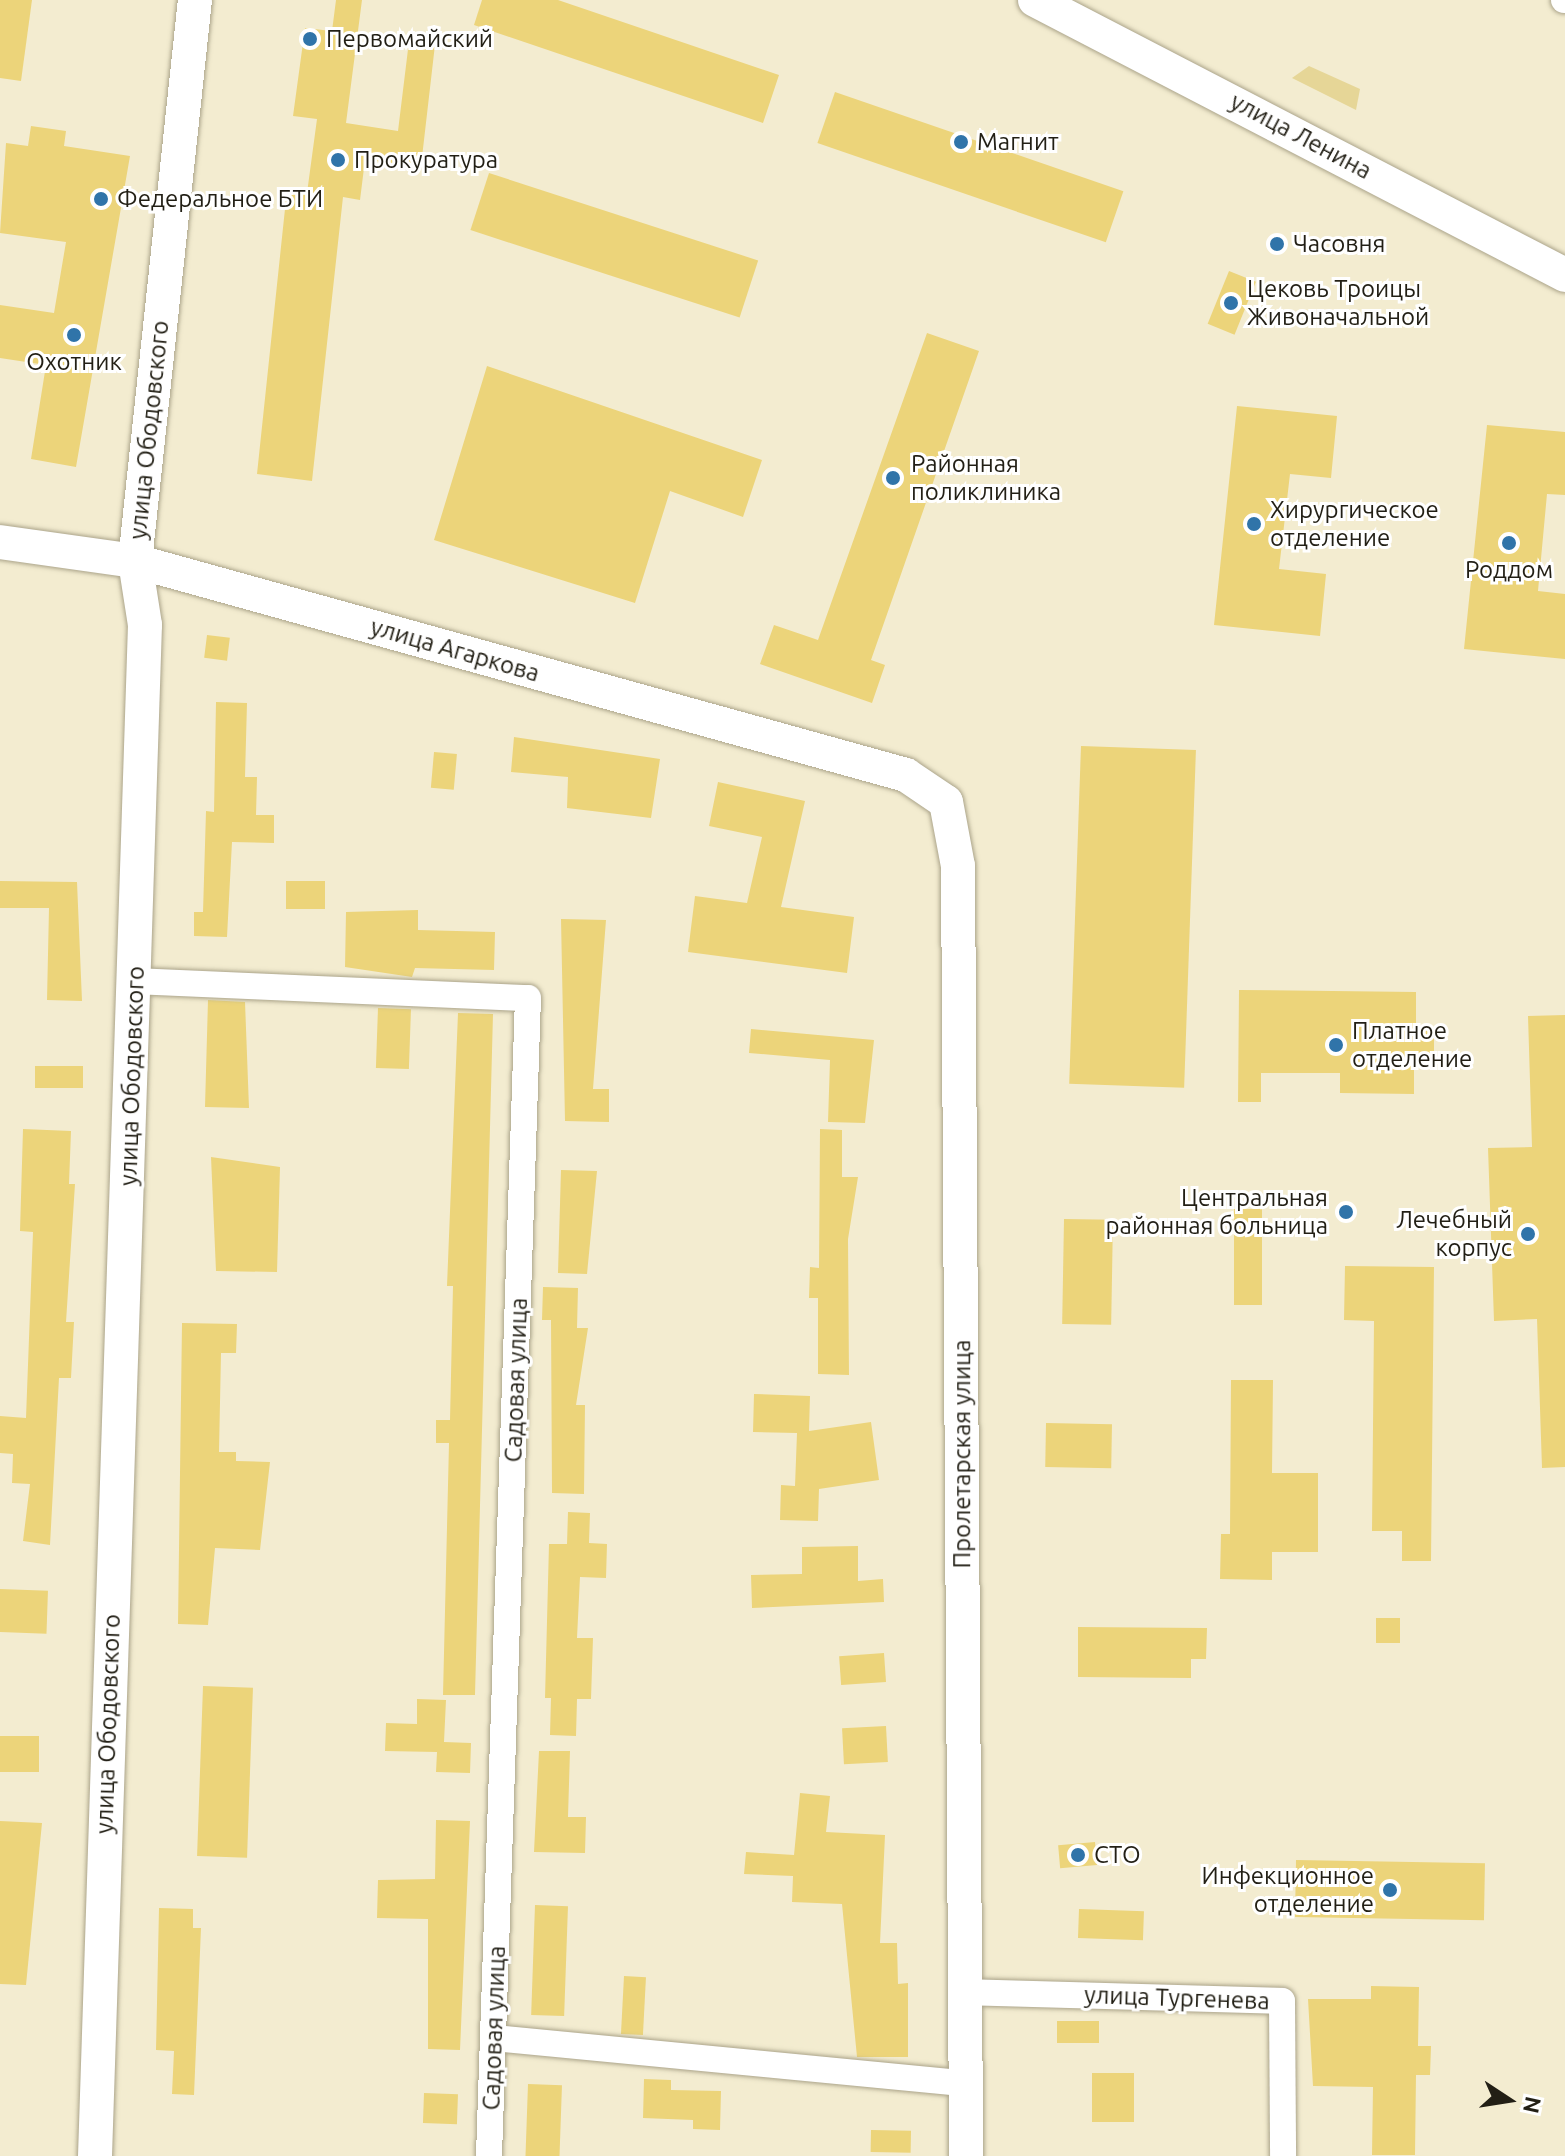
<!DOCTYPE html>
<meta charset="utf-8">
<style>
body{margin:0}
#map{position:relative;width:1565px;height:2156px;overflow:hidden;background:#f3ecd0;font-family:Ubuntu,sans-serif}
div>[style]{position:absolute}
.green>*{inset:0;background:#e6d697}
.building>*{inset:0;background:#ecd47a;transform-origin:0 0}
.roads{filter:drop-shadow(0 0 2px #aba48a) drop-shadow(0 0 2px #aba48a)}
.minor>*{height:26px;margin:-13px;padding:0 13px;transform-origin:13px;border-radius:13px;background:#fff}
.tertiary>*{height:34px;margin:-17px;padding:0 17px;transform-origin:17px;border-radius:17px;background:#fff}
.dots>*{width:22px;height:22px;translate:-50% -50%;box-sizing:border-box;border:4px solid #fff;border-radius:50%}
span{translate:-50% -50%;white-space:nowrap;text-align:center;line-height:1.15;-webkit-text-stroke:6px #fff;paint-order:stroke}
.poi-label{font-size:24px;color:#221f15}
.left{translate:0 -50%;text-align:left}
.right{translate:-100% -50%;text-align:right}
.street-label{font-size:24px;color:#221f15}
.north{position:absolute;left:1469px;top:2060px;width:80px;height:80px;-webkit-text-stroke:6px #fff;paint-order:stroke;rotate:102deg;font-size:22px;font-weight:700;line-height:32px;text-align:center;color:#221f15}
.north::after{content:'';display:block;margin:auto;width:28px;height:36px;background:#221f15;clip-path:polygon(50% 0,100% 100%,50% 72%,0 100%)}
</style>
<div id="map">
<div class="green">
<i style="clip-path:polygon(1309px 66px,1360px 89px,1356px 110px,1292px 78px)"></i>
</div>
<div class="building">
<i style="clip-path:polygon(0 0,32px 0,21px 81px,0 78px)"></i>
<i style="clip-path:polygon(336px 0,362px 0,346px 123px,398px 131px,410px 33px,436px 36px,421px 166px,365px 160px,360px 200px,343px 197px,312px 481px,257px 474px,287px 190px,307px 193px,317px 119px,293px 116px,305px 28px,332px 31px)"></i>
<i style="clip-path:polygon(482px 0,558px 0,779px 75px,763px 123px,474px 25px)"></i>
<i style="left:835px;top:92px;width:305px;height:54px;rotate:19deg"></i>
<i style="clip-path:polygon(31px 126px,66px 131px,64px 146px,130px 156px,76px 467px,31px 459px,46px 365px,0 358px,0 305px,54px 313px,66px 242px,0 233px,6px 143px,28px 146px)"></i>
<i style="left:489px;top:173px;width:283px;height:60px;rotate:18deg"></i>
<i style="left:1229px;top:271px;width:29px;height:57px;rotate:22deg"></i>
<i style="clip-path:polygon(927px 333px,979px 351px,871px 660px,885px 665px,872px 703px,760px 664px,774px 625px,818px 640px)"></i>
<i style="clip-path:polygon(487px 366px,762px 460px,743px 517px,670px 491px,635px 603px,434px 540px)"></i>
<i style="clip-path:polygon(1237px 406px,1337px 416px,1331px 478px,1290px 474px,1279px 569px,1326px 574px,1320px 636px,1214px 625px)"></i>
<i style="clip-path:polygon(1487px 425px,1565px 432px,1565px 495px,1547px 494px,1538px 591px,1565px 594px,1565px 659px,1464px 649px)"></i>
<i style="left:207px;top:635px;width:23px;height:23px;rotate:7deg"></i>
<i style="clip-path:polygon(216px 702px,247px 703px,245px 777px,257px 777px,256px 815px,274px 815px,274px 843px,232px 842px,227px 937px,194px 936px,194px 912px,203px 912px,206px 811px,214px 812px)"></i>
<i style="clip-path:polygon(514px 737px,660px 759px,651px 818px,567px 808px,568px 777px,511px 772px)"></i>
<i style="left:1081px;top:746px;width:115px;height:338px;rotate:2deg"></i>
<i style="left:434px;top:752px;width:23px;height:36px;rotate:5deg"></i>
<i style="clip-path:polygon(718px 782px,805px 801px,781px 907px,854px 917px,847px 973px,688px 952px,695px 896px,747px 903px,762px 837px,709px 826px)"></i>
<i style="clip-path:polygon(0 881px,77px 882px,82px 1001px,47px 1000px,49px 908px,0 908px)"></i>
<i style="left:286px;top:881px;width:39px;height:28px"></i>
<i style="clip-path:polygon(418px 910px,418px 930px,495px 932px,494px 970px,415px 968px,412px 977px,345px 967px,346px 912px)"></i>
<i style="clip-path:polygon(561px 919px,606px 920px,593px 1089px,609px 1089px,609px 1122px,565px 1121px)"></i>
<i style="clip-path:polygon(1239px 990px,1416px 992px,1416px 1030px,1434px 1029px,1434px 1061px,1414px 1061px,1414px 1094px,1340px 1093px,1340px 1073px,1261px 1073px,1261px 1102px,1238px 1102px)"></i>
<i style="clip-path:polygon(208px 1000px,245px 1002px,249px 1108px,205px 1107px)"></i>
<i style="left:378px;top:1008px;width:33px;height:60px;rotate:2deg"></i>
<i style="clip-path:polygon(458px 1013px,493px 1014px,475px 1695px,443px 1695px,449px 1443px,436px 1443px,436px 1420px,450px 1420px,453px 1286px,447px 1286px)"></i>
<i style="clip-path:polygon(1565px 1015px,1565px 1467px,1542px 1468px,1537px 1319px,1494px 1321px,1488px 1148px,1532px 1147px,1528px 1016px)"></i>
<i style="clip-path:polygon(751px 1029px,874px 1040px,865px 1123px,828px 1122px,830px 1060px,749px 1053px)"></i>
<i style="left:83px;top:1066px;width:22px;height:48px;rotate:90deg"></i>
<i style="clip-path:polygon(23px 1129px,71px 1131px,69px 1184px,75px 1184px,66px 1322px,74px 1322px,71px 1378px,59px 1378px,50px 1545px,23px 1541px,30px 1484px,12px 1483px,13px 1454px,0 1453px,0 1416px,26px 1418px,33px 1232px,20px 1231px)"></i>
<i style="clip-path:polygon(820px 1129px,842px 1130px,842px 1177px,858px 1177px,848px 1239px,849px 1375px,818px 1374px,818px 1298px,809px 1298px,810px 1267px,819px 1268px)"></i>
<i style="clip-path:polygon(211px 1157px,280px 1167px,277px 1272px,216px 1271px)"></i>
<i style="clip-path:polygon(561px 1170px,597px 1171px,587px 1274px,558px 1273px)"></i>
<i style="left:1234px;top:1209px;width:28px;height:96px"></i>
<i style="left:1064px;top:1219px;width:49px;height:105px;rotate:1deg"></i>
<i style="clip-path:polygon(1345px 1266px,1434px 1267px,1431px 1561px,1402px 1561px,1402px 1531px,1372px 1531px,1374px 1321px,1344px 1320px)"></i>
<i style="clip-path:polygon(543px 1287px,578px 1288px,577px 1328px,588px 1328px,576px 1405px,585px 1405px,584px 1494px,552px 1493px,551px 1320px,542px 1320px)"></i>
<i style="clip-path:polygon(182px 1323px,237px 1324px,236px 1353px,221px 1353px,219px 1452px,236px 1452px,236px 1461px,270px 1462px,260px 1550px,215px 1548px,208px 1625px,178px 1624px)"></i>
<i style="clip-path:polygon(1231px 1380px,1273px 1380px,1272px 1473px,1318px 1473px,1318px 1552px,1272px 1552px,1272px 1580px,1220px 1579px,1221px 1534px,1230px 1534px)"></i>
<i style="clip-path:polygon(754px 1394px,810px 1396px,809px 1431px,871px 1422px,879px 1480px,819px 1489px,818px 1521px,780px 1520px,781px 1485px,795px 1486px,797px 1433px,753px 1432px)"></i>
<i style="left:1046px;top:1423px;width:66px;height:44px;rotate:1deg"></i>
<i style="clip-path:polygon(568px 1512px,590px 1513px,589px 1543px,607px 1544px,606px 1578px,580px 1577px,577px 1638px,593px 1638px,591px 1699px,577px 1699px,576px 1736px,550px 1735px,551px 1698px,545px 1698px,549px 1544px,567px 1544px)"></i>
<i style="clip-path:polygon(858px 1546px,858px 1581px,883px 1579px,884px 1602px,752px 1608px,751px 1575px,802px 1574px,802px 1547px)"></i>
<i style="left:0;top:1589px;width:48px;height:43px;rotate:2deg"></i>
<i style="left:1376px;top:1618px;width:24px;height:25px"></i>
<i style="clip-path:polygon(1078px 1627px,1207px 1628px,1206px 1659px,1191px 1659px,1191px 1678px,1078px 1677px)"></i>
<i style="left:884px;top:1653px;width:29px;height:45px;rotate:86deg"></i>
<i style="left:203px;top:1686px;width:50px;height:170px;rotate:2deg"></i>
<i style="clip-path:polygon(417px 1699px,446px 1700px,444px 1742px,471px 1743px,470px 1773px,436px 1772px,437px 1752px,385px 1751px,386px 1723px,417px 1724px)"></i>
<i style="left:886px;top:1726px;width:36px;height:44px;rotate:87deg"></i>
<i style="left:0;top:1736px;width:39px;height:36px"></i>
<i style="clip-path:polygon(539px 1751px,570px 1751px,568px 1817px,586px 1817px,585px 1853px,534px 1852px)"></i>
<i style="clip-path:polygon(800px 1793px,830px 1796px,826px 1832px,885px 1835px,880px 1943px,897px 1943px,898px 1984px,908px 1983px,908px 2057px,857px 2057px,842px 1904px,792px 1902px,793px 1876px,744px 1874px,746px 1852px,794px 1855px)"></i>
<i style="clip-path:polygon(436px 1820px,470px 1821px,460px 2050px,428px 2049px,428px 1919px,377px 1918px,378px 1880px,435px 1879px)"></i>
<i style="clip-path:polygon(0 1821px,42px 1823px,26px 1985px,0 1984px)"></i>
<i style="left:1095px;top:1842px;width:23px;height:37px;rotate:85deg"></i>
<i style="left:1296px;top:1860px;width:189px;height:57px;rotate:1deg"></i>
<i style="left:535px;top:1905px;width:33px;height:110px;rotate:2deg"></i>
<i style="clip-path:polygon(159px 1908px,193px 1909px,193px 1928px,201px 1928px,194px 2095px,172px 2094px,174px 2051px,156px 2050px)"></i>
<i style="left:1079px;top:1909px;width:65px;height:29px;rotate:2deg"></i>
<i style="left:624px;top:1976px;width:22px;height:58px;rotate:3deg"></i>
<i style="clip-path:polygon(1371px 1986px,1419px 1987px,1418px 2046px,1431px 2046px,1430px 2075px,1416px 2075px,1415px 2155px,1372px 2155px,1373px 2087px,1313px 2086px,1308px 1999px,1371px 1999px)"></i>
<i style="left:1057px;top:2021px;width:42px;height:22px"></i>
<i style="left:1092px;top:2073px;width:42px;height:49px"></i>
<i style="clip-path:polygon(644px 2079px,671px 2080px,671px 2090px,721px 2091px,720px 2130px,693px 2129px,693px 2120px,643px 2118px)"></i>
<i style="left:528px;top:2084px;width:34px;height:72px;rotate:2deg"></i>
<i style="left:424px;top:2093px;width:34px;height:30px;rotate:2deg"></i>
<i style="left:871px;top:2130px;width:40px;height:22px;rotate:1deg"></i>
</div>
<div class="roads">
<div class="minor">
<i style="left:1564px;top:0;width:1px"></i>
<i style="left:135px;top:981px;width:393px;rotate:2.5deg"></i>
<i style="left:528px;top:998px;width:1159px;rotate:91.93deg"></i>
<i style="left:965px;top:1992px;width:317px;rotate:1.6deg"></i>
<i style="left:1282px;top:2001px;width:155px;rotate:89.6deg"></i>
<i style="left:494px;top:2038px;width:473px;rotate:5.5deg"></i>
</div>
<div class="tertiary">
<i style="left:1035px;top:0;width:597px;rotate:27.42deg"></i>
<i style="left:0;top:542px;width:136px;rotate:8deg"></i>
<i style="left:135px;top:561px;width:800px;rotate:15.51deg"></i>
<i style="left:906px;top:775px;width:48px;rotate:34deg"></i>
<i style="left:946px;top:802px;width:65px;rotate:79.4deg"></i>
<i style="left:958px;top:866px;width:1290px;rotate:89.64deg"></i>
<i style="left:95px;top:2156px;width:1532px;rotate:-88.13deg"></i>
<i style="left:145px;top:625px;width:65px;rotate:-98.9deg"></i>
<i style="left:135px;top:561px;width:564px;rotate:-83.9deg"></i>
</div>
</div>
<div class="dots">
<i style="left:310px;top:39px;background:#3074a9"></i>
<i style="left:961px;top:142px;background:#3074a9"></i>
<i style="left:338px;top:160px;background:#3074a9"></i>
<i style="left:101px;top:199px;background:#3074a9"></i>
<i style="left:1277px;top:244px;background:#3074a9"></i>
<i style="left:1231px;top:303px;background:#3074a9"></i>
<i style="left:74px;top:335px;background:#3074a9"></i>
<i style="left:893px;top:478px;background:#3074a9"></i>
<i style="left:1254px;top:524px;background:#3074a9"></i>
<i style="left:1509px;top:543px;background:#3074a9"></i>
<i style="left:1336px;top:1045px;background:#3074a9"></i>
<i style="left:1346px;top:1212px;background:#3074a9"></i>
<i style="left:1528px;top:1234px;background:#3074a9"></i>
<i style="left:1078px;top:1855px;background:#3074a9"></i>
<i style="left:1390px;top:1890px;background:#3074a9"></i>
</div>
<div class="poi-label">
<span class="left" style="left:326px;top:39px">Первомайский</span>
<span class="left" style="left:977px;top:142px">Магнит</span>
<span class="left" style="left:354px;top:160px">Прокуратура</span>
<span class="left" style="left:117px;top:199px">Федеральное БТИ</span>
<span class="left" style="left:1293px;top:244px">Часовня</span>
<span class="left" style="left:1247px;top:303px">Цековь Троицы<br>Живоначальной</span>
<span style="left:74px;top:362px">Охотник</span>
<span class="left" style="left:911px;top:478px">Районная<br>поликлиника</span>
<span class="left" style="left:1270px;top:524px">Хирургическое<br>отделение</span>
<span style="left:1509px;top:570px">Роддом</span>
<span class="left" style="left:1352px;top:1045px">Платное<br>отделение</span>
<span class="right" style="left:1328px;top:1212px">Центральная<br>районная больница</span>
<span class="right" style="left:1512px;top:1234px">Лечебный<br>корпус</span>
<span class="left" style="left:1094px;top:1855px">СТО</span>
<span class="right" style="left:1374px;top:1890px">Инфекционное<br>отделение</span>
</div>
<div class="street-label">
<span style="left:1301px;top:136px;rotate:28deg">улица Ленина</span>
<span style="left:149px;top:430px;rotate:-84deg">улица Ободовского</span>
<span style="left:455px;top:650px;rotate:16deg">улица Агаркова</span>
<span style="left:132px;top:1076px;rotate:-88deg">улица Ободовского</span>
<span style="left:516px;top:1380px;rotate:-88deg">Садовая улица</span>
<span style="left:962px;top:1454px;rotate:-90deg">Пролетарская улица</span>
<span style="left:108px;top:1724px;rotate:-88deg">улица Ободовского</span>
<span style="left:1177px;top:1998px;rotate:2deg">улица Тургенева</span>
<span style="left:494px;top:2028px;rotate:-88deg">Садовая улица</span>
</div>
<div class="north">N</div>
</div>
